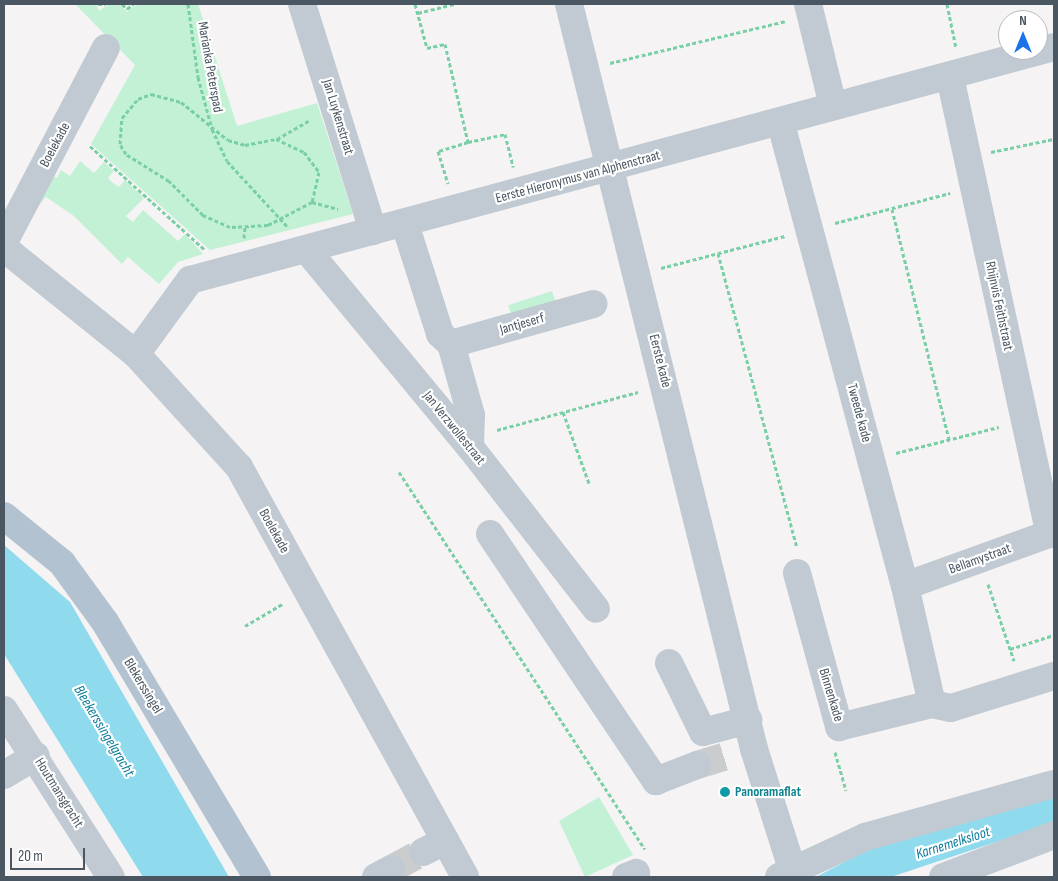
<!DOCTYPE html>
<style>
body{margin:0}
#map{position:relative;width:1058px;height:881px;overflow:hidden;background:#f5f3f3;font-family:"Sofia Sans Condensed",sans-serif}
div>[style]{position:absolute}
.green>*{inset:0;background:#c3f1d5;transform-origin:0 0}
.water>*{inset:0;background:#90daee}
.minor-tunnel>*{height:28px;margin-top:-14px;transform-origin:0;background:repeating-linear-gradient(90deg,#caccce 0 28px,transparent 0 42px)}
.path>*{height:3px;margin-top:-1.5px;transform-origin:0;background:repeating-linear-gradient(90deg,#7ad0a6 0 4px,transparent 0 6.5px)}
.minor>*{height:28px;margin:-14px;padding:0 14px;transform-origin:14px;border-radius:14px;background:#c1cad2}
.major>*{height:28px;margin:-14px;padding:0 14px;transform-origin:14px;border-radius:14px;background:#b3c2d1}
.dots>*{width:14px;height:14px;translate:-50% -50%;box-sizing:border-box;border:2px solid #fff;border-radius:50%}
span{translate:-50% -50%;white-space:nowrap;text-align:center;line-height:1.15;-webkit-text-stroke:4.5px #fff;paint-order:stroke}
.street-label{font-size:14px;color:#4a5661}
.culture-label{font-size:14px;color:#0d838f;font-weight:700}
.left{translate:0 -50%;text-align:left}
.water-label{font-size:15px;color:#0c7c9b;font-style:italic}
.frame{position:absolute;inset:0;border:5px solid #4a5661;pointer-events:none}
.north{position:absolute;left:998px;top:10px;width:50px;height:50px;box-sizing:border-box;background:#fff;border:1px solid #b7bbc0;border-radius:50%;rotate:0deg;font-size:14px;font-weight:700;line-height:20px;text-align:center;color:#4a5661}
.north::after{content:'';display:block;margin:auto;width:18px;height:22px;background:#1a73e8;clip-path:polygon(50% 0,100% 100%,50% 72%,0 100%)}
.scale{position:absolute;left:10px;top:848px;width:75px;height:22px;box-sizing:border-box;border:2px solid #4a5661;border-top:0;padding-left:6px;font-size:15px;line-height:18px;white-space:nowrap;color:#4a5661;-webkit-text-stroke:4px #fff;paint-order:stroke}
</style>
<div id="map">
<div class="green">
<i style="clip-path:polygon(75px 4px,96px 4px,99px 11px,108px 4px,119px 4px,127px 12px,137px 4px,198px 4px,237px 126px,317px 103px,353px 214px,210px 250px,91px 144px,135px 65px)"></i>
<i style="clip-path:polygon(80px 161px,94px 173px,104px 162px,114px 171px,108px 178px,113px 183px,119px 187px,125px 180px,144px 198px,126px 216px,133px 222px,143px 210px,178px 241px,185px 234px,203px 254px,178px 262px,159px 284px,128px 257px,122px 264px,74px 216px,46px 197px,25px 221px,48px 173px,57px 178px,61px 170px,70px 176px)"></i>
<i style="left:552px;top:291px;width:13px;height:46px;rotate:72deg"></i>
<i style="clip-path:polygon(599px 797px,633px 855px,585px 877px,559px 821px)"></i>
</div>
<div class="water">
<i style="clip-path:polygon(4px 545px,70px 602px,229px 877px,143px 877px,4px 654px)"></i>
<i style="clip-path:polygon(1054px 795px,1053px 823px,891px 877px,816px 877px,869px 849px)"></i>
</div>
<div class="minor-tunnel">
<i style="left:697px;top:765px;width:39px;rotate:-17deg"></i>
<i style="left:391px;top:869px;width:36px;rotate:-28deg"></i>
</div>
<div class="path">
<i style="left:98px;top:4px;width:7px"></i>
<i style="left:122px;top:4px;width:7px;rotate:45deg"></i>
<i style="left:127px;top:9px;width:8px;rotate:-40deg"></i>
<i style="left:188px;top:4px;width:74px;rotate:82.2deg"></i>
<i style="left:198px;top:77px;width:54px;rotate:74.9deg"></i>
<i style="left:212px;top:129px;width:35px;rotate:65deg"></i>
<i style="left:227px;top:161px;width:90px;rotate:47.3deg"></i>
<i style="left:415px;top:4px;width:46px;rotate:74.7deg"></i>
<i style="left:427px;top:48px;width:18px;rotate:-13deg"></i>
<i style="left:445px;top:44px;width:101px;rotate:76.8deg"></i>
<i style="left:468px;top:142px;width:31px;rotate:163deg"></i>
<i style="left:438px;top:151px;width:34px;rotate:73deg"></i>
<i style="left:947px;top:4px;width:45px;rotate:78.4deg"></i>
<i style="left:418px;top:13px;width:37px;rotate:-14deg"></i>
<i style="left:610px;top:63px;width:181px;rotate:-13.4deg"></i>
<i style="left:151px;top:94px;width:31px;rotate:15deg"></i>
<i style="left:181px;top:102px;width:60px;rotate:39deg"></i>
<i style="left:228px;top:140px;width:18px;rotate:16deg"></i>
<i style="left:245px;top:145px;width:32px;rotate:-11deg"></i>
<i style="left:276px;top:139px;width:31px;rotate:25deg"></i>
<i style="left:304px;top:152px;width:25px;rotate:53deg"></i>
<i style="left:319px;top:172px;width:31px;rotate:103deg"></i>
<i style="left:312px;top:202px;width:50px;rotate:152.4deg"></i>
<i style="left:268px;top:225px;width:38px;rotate:177deg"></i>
<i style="left:230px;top:227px;width:30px;rotate:-156deg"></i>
<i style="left:203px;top:215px;width:48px;rotate:-135deg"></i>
<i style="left:169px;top:181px;width:51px;rotate:-147.9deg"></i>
<i style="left:126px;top:154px;width:12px;rotate:-121deg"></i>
<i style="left:120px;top:144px;width:26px;rotate:-86deg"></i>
<i style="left:122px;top:118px;width:25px;rotate:-50deg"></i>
<i style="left:138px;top:99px;width:14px;rotate:-21deg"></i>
<i style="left:277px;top:139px;width:38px;rotate:-30deg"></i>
<i style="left:468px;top:142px;width:38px;rotate:-12deg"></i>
<i style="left:505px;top:134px;width:34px;rotate:76deg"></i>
<i style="left:90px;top:146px;width:155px;rotate:42.1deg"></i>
<i style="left:991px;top:152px;width:64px;rotate:-11.7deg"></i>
<i style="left:312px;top:202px;width:27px;rotate:15deg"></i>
<i style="left:892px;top:209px;width:238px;rotate:76.1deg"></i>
<i style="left:835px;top:223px;width:119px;rotate:-14.6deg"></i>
<i style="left:244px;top:238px;width:12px;rotate:-85deg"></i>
<i style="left:718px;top:253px;width:304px;rotate:75deg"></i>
<i style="left:661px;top:268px;width:128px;rotate:-14.5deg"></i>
<i style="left:563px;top:412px;width:76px;rotate:69.9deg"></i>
<i style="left:497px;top:430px;width:146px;rotate:-15.1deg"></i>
<i style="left:896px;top:453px;width:106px;rotate:-14.2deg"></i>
<i style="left:399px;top:472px;width:450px;rotate:56.9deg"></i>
<i style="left:988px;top:584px;width:81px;rotate:71.3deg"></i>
<i style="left:245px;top:626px;width:45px;rotate:-30.5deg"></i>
<i style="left:1010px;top:649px;width:46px;rotate:-17.7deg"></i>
<i style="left:835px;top:752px;width:40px;rotate:74deg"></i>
</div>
<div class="minor">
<i style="left:302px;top:4px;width:238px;rotate:72.6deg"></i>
<i style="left:569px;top:4px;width:768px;rotate:76.05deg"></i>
<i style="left:754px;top:749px;width:126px;rotate:72.4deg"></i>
<i style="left:808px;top:4px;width:105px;rotate:76.2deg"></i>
<i style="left:950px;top:77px;width:468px;rotate:77.7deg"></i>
<i style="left:781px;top:124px;width:478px;rotate:75deg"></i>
<i style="left:905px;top:586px;width:121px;rotate:77.1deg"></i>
<i style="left:405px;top:224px;width:115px;rotate:72.3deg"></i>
<i style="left:440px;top:334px;width:15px;rotate:42deg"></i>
<i style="left:451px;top:344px;width:74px;rotate:74.3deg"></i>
<i style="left:471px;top:415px;width:32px;rotate:92deg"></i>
<i style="left:4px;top:242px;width:219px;rotate:-62.3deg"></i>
<i style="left:4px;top:248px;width:169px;rotate:38.8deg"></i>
<i style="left:136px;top:354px;width:153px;rotate:47.7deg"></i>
<i style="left:239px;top:467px;width:468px;rotate:61.1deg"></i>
<i style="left:307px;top:250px;width:256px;rotate:50.4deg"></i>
<i style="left:470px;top:447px;width:205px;rotate:52.1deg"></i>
<i style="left:451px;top:344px;width:148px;rotate:-15.7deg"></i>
<i style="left:136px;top:354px;width:92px;rotate:-53.9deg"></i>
<i style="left:190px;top:280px;width:895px;rotate:-15.09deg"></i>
<i style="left:490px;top:534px;width:298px;rotate:56.1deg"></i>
<i style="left:656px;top:781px;width:44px;rotate:-21.3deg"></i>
<i style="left:797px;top:573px;width:160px;rotate:74.7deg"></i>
<i style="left:839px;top:727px;width:96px;rotate:-13.9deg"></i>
<i style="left:932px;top:704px;width:19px;rotate:12deg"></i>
<i style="left:951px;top:708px;width:108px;rotate:-17.3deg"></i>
<i style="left:905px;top:586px;width:158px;rotate:-19.9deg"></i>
<i style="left:669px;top:663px;width:77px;rotate:63.8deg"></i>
<i style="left:703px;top:732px;width:47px;rotate:-14.9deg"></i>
<i style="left:4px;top:710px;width:198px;rotate:57.4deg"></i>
<i style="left:4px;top:775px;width:37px;rotate:-31deg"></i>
<i style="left:423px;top:852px;width:25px;rotate:-27deg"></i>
<i style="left:376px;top:877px;width:17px;rotate:-28deg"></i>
<i style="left:626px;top:877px;width:11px;rotate:-22deg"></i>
<i style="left:779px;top:877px;width:95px;rotate:-24.9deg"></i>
<i style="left:865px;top:837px;width:196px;rotate:-15.7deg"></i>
<i style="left:943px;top:877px;width:119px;rotate:-20.7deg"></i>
</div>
<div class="major">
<i style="left:4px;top:516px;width:75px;rotate:39deg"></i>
<i style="left:62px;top:563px;width:73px;rotate:53.9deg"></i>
<i style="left:105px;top:622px;width:297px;rotate:59.2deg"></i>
</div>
<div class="dots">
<i style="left:725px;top:792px;background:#0f9aa8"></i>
</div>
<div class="street-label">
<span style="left:210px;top:67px;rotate:80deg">Marianka Peterspad</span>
<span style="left:338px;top:117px;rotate:73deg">Jan Luykenstraat</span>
<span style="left:55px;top:145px;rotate:-62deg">Boelekade</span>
<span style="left:578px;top:177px;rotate:-15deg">Eerste Hieronymus van Alphenstraat</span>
<span style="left:999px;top:306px;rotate:78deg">Rhijnvis Feithstraat</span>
<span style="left:522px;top:324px;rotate:-16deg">Jantjeserf</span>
<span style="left:660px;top:361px;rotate:76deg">Eerste kade</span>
<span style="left:859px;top:413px;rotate:75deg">Tweede kade</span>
<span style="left:454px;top:428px;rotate:51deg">Jan Verzwollestraat</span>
<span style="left:274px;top:531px;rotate:61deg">Boelekade</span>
<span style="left:980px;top:559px;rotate:-20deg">Bellamystraat</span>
<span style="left:143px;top:686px;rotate:59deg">Blekerssingel</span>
<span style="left:831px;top:695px;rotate:73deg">Binnenkade</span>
<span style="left:59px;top:793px;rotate:58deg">Houtmansgracht</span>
</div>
<div class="culture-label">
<span class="left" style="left:735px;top:792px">Panoramaflat</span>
</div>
<div class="water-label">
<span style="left:104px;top:731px;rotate:59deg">Bleekerssingelgracht</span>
<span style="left:953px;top:843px;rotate:-18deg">Karnemelksloot</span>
</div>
<div class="frame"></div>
<div class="north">N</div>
<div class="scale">20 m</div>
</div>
